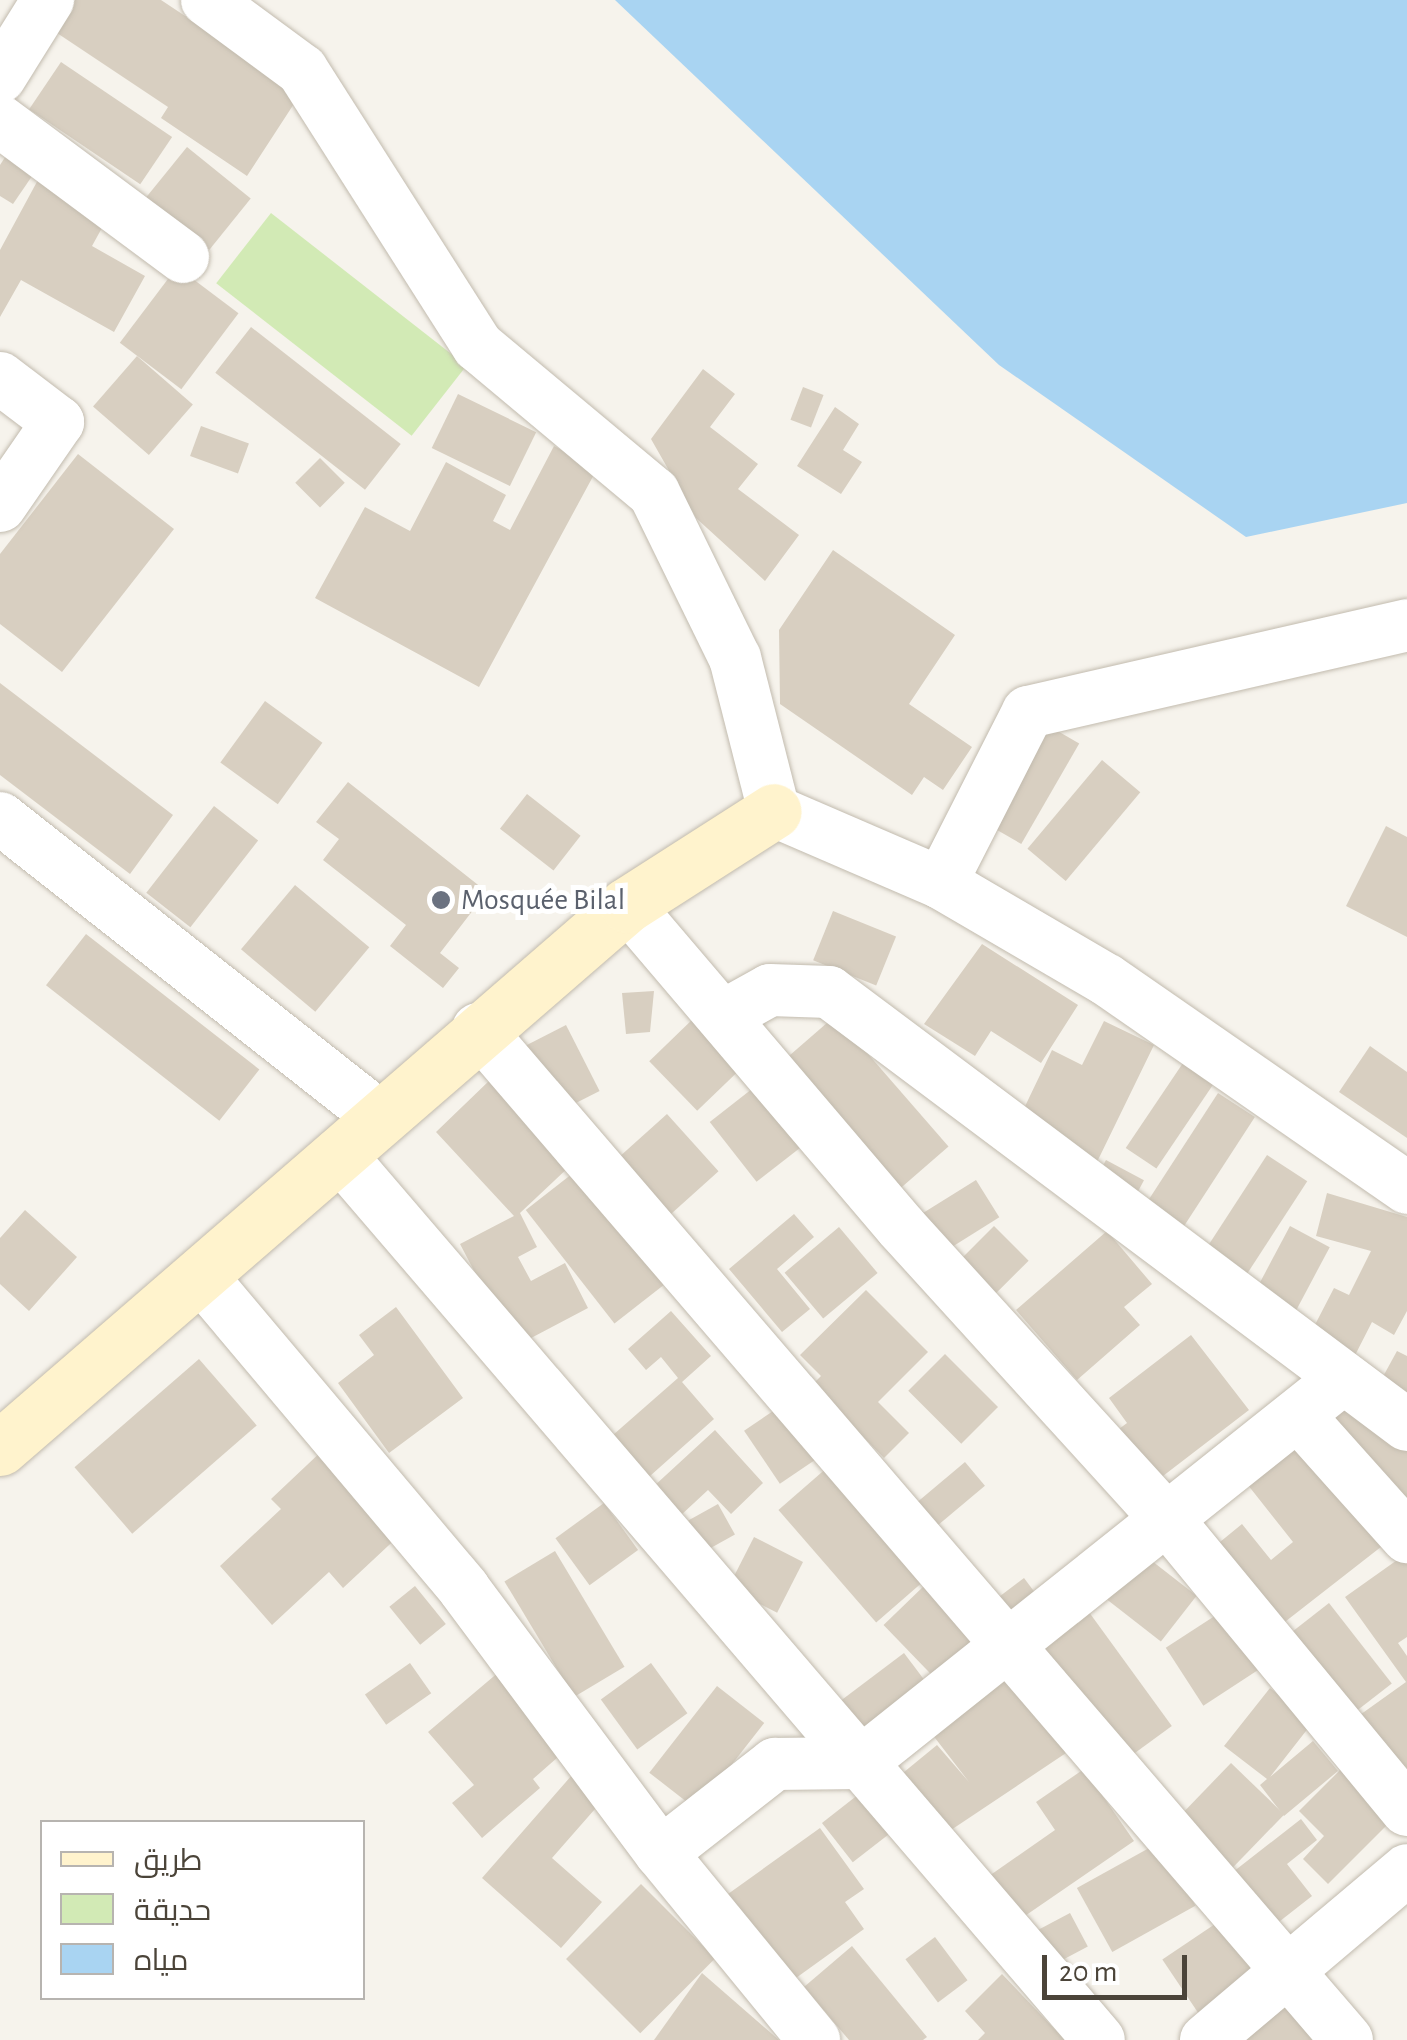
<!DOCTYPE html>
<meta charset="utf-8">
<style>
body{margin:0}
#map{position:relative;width:1407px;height:2040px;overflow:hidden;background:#f6f3ec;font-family:"Alegreya Sans",Cairo,sans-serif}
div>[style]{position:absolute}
.green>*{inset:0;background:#d2eab5;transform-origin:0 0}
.water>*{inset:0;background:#a9d4f2}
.building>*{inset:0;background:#d8cfc1;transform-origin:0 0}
.roads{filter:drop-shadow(0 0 2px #c2bbae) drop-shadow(0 0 2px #c2bbae)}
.minor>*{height:52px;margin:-26px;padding:0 26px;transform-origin:26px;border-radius:26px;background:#fff}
.secondary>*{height:55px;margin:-27.5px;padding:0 27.5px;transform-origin:27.5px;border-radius:27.5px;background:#fff3cd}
.dots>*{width:28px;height:28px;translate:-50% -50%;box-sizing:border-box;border:5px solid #fff;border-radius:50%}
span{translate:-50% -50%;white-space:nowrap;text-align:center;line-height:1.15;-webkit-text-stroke:10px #fff;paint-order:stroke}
.worship-label{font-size:30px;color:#5b616d}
.left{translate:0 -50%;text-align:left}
.legend{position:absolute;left:40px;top:1820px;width:325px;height:180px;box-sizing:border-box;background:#fff;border:2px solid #b7b4b0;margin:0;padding:12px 18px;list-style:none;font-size:30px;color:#4b4439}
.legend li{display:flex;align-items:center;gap:20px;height:50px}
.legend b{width:50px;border:2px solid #b7b4b0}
.scale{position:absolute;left:1042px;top:1955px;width:145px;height:45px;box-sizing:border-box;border:5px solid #4b4439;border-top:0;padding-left:12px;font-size:30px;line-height:35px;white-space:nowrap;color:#4b4439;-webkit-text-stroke:8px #fff;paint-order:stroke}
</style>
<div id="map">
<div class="green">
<i style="left:271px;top:213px;width:248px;height:89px;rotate:38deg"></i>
</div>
<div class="water">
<i style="clip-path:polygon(615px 0,1407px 0,1407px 503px,1246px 537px,999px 365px)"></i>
</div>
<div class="building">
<i style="clip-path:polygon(75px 0,161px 0,301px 93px,247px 176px,161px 118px,168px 107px,54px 31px)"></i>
<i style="left:61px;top:62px;width:134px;height:57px;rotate:34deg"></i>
<i style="clip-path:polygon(13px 145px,41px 163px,13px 204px,0 196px,0 165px)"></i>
<i style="left:187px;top:147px;width:82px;height:66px;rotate:39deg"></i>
<i style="clip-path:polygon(39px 178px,108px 217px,92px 246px,145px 276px,114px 332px,21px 280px,0 317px,0 250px)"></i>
<i style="left:177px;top:267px;width:77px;height:95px;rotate:37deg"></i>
<i style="left:251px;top:327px;width:190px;height:58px;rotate:38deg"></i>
<i style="left:137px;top:356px;width:74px;height:67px;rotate:41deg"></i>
<i style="clip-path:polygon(703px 369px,735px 394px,710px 427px,758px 464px,738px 489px,799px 535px,765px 581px,696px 518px,651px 439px)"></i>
<i style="left:803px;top:387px;width:22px;height:35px;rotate:21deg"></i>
<i style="left:458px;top:394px;width:87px;height:60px;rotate:26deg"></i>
<i style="clip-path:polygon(835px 407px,859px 424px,843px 450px,862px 462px,841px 494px,797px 466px)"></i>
<i style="left:201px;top:426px;width:51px;height:32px;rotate:20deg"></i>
<i style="clip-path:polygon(554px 446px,597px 469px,479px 687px,315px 598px,365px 507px,410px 531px,446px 462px,506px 495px,493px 521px,510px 530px)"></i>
<i style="clip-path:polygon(78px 454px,174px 529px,62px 672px,0 624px,0 554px)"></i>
<i style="left:320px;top:458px;width:35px;height:35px;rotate:45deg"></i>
<i style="clip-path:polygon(833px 550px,955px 635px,909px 704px,972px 747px,943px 790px,924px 777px,912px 795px,780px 704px,779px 630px)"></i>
<i style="clip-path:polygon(0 683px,173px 815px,130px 874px,0 775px)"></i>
<i style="left:265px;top:701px;width:71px;height:76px;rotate:36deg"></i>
<i style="left:1042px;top:722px;width:43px;height:116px;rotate:30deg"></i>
<i style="left:1102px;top:760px;width:50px;height:116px;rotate:40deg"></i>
<i style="clip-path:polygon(348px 782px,487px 892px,440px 953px,459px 968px,443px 988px,390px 946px,406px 925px,323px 860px,339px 839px,316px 822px)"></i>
<i style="left:527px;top:794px;width:68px;height:44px;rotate:38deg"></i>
<i style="left:214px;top:806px;width:56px;height:110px;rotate:38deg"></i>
<i style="clip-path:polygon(1386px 826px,1407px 837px,1407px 937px,1346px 906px)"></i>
<i style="left:295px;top:885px;width:97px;height:84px;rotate:40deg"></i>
<i style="left:833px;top:911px;width:68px;height:53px;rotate:22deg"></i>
<i style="left:86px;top:934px;width:220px;height:65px;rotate:38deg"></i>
<i style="clip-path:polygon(982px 944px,1078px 1005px,1041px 1063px,991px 1031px,975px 1056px,924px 1024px)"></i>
<i style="clip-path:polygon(654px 991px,650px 1032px,626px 1034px,622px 993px)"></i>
<i style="left:696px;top:1016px;width:69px;height:65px;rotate:46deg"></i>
<i style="left:835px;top:1016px;width:173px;height:74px;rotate:49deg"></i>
<i style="clip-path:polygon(1104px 1021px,1154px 1045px,1097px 1162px,1017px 1123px,1052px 1050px,1082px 1065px)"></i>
<i style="left:566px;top:1025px;width:74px;height:51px;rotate:63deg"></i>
<i style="clip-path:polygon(1370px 1046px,1407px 1072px,1407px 1138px,1339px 1092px)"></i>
<i style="left:1185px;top:1060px;width:37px;height:106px;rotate:34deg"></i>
<i style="clip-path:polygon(491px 1079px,571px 1165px,520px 1213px,537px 1247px,518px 1257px,531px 1281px,565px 1263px,588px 1308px,514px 1347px,460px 1244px,514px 1216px,436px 1132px)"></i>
<i style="left:757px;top:1085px;width:76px;height:60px;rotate:52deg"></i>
<i style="left:1218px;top:1093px;width:44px;height:150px;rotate:33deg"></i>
<i style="left:667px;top:1114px;width:77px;height:73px;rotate:48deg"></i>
<i style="left:1267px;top:1155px;width:48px;height:130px;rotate:33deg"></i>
<i style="left:1106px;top:1160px;width:43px;height:30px;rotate:28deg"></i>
<i style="left:577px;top:1170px;width:144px;height:65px;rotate:52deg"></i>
<i style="left:976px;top:1180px;width:44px;height:70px;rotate:58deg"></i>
<i style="clip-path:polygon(1327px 1193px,1407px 1217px,1407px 1311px,1394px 1335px,1372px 1322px,1348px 1369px,1304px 1346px,1334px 1288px,1349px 1295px,1371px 1251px,1316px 1236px)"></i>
<i style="clip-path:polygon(25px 1210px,77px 1257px,29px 1311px,0 1284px,0 1238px)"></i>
<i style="clip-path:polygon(794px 1214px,814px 1237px,777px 1269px,810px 1309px,782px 1332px,729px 1269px)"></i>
<i style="left:994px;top:1226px;width:49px;height:54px;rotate:45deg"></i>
<i style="left:1290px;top:1226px;width:45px;height:85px;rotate:28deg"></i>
<i style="left:839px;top:1227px;width:60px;height:71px;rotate:50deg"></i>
<i style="clip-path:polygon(1107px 1231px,1152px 1284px,1124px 1307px,1140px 1325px,1077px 1380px,1016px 1310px)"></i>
<i style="clip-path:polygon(866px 1290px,928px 1352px,878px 1402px,909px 1433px,884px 1458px,812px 1385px,821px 1376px,800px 1355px)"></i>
<i style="clip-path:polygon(396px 1307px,463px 1398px,389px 1453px,338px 1383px,374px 1355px,359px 1335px)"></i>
<i style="clip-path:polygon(671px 1311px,711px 1356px,682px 1382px,714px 1419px,641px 1484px,605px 1442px,678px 1378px,661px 1357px,646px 1370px,628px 1349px)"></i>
<i style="clip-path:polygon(1191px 1335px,1249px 1410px,1146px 1489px,1107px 1438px,1127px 1423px,1109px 1398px)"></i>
<i style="clip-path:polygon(1397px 1351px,1407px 1356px,1407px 1397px,1380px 1382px)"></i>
<i style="left:945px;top:1354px;width:75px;height:52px;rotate:45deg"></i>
<i style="left:199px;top:1359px;width:88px;height:165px;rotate:49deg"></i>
<i style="clip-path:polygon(1336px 1392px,1407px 1433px,1407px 1522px,1310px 1416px)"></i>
<i style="left:788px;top:1401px;width:64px;height:53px;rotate:56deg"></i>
<i style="clip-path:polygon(715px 1430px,763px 1483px,731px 1514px,708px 1490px,680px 1516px,653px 1487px)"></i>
<i style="clip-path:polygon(1297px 1431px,1386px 1543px,1272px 1632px,1209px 1551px,1242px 1524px,1271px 1560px,1293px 1542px,1240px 1475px)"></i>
<i style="clip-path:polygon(325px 1448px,403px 1532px,343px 1588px,329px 1572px,272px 1625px,220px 1566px,281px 1509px,271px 1499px)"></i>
<i style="left:965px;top:1462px;width:31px;height:78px;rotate:50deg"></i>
<i style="left:829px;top:1466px;width:149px;height:67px;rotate:49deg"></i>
<i style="left:604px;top:1503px;width:58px;height:60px;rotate:54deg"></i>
<i style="left:718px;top:1504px;width:35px;height:34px;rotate:61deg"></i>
<i style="left:754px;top:1537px;width:55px;height:57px;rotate:27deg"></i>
<i style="left:555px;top:1551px;width:135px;height:59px;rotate:59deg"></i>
<i style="clip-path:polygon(1407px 1553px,1407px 1637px,1398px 1643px,1407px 1656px,1407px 1801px,1350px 1722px,1406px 1682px,1345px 1597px)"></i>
<i style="left:1143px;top:1554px;width:68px;height:58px;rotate:38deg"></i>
<i style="left:1024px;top:1578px;width:30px;height:34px;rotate:53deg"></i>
<i style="left:926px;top:1584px;width:74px;height:59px;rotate:46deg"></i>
<i style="left:415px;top:1586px;width:49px;height:33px;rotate:51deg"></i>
<i style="left:1329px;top:1603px;width:102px;height:58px;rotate:52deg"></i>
<i style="left:1086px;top:1608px;width:146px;height:63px;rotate:54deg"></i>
<i style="left:1227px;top:1608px;width:69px;height:73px;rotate:57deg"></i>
<i style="left:904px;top:1653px;width:46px;height:93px;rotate:53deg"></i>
<i style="left:410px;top:1663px;width:37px;height:55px;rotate:55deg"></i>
<i style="left:651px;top:1663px;width:62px;height:62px;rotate:54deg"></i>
<i style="clip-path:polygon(500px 1671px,566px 1750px,533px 1779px,540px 1788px,482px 1838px,452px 1803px,474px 1785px,428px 1732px)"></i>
<i style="clip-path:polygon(1007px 1676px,1066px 1753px,945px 1834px,898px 1777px,937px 1745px,969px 1782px,932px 1734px)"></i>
<i style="left:717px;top:1686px;width:60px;height:110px;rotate:38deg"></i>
<i style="clip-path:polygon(1270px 1688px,1313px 1722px,1270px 1777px,1313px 1741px,1338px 1771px,1284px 1816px,1260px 1785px,1267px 1779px,1224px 1746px)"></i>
<i style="left:1231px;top:1763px;width:74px;height:76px;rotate:44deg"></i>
<i style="clip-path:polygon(579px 1767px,609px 1793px,552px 1858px,602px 1902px,561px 1948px,482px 1878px)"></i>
<i style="clip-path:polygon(1084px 1769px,1134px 1841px,1019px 1920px,989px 1876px,1055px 1830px,1036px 1802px)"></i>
<i style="clip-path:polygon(1341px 1769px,1392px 1820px,1328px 1884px,1303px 1859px,1324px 1836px,1299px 1811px)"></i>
<i style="left:859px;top:1794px;width:50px;height:47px;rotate:52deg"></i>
<i style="clip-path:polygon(1301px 1819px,1317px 1840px,1287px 1864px,1312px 1896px,1275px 1925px,1233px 1872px)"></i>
<i style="clip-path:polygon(820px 1828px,864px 1889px,845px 1902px,864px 1929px,789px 1983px,728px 1894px)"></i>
<i style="left:1160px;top:1842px;width:73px;height:95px;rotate:61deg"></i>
<i style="left:641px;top:1884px;width:105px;height:106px;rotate:45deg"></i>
<i style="left:1070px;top:1913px;width:38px;height:39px;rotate:62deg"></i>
<i style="left:1227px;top:1916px;width:73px;height:78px;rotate:56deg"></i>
<i style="left:935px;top:1937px;width:54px;height:37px;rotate:53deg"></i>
<i style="clip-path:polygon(852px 1946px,927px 2037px,923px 2040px,849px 2040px,804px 1987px)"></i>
<i style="clip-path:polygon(702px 1973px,779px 2040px,654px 2040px)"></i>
<i style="clip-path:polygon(1002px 1974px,1065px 2040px,978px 2040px,985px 2033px,965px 2011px)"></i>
<i style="clip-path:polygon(1274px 1991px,1313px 2040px,1210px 2040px)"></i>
</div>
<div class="roads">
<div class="minor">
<i style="left:207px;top:0;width:118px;rotate:36.4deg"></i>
<i style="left:302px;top:70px;width:327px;rotate:57.5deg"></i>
<i style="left:478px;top:346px;width:229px;rotate:39.9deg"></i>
<i style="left:654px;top:493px;width:184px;rotate:63.9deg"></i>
<i style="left:735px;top:658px;width:158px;rotate:75.7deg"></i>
<i style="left:774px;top:811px;width:182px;rotate:23.3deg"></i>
<i style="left:941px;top:883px;width:192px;rotate:30.3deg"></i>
<i style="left:1107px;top:980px;width:365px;rotate:34.7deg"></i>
<i style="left:0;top:77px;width:91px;rotate:-58.1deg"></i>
<i style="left:0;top:121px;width:228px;rotate:36.6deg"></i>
<i style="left:0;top:378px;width:73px;rotate:37.2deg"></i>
<i style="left:58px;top:422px;width:102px;rotate:124.6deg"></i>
<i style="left:0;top:818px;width:484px;rotate:38.2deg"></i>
<i style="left:941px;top:883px;width:192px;rotate:-63deg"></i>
<i style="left:1028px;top:712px;width:389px;rotate:-12.9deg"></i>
<i style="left:627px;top:905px;width:423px;rotate:49.6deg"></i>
<i style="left:901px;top:1227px;width:395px;rotate:47.7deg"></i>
<i style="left:1167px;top:1519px;width:377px;rotate:50.5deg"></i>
<i style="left:725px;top:1015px;width:51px;rotate:-29.1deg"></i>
<i style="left:770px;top:990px;width:59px;rotate:1.9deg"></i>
<i style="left:829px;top:992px;width:722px;rotate:36.84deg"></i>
<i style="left:478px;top:1029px;width:1333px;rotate:49.32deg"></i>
<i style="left:339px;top:1154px;width:1167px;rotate:49.38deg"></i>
<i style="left:200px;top:1275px;width:410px;rotate:49.9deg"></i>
<i style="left:464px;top:1589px;width:329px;rotate:53.3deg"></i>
<i style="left:661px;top:1853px;width:145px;rotate:-38deg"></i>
<i style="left:775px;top:1764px;width:85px;rotate:-0.7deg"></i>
<i style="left:860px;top:1763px;width:615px;rotate:-38.53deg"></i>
<i style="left:1298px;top:1415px;width:164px;rotate:48.2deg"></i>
<i style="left:661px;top:1853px;width:242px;rotate:50.7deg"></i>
<i style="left:1206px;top:2040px;width:263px;rotate:-40.2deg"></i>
</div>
<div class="secondary">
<i style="left:0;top:1448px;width:829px;rotate:-40.89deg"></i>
<i style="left:627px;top:905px;width:174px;rotate:-32.6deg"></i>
</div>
</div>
<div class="dots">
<i style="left:441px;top:900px;background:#6b7280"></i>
</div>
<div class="worship-label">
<span class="left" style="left:461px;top:900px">Mosquée Bilal</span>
</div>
<ul class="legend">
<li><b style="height:12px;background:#fff3cd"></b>طريق</li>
<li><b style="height:28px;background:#d2eab5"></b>حديقة</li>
<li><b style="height:28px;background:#a9d4f2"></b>مياه</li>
</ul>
<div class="scale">20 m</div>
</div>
